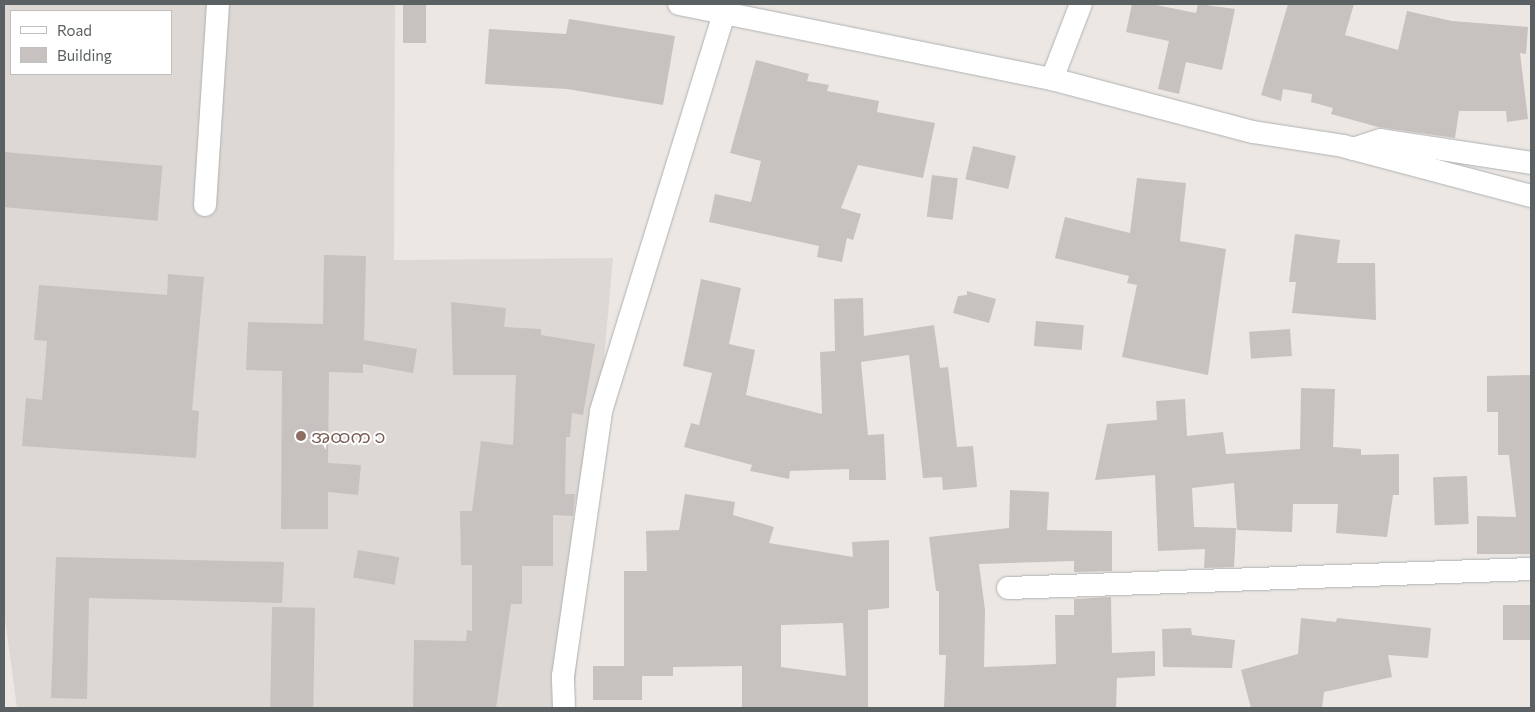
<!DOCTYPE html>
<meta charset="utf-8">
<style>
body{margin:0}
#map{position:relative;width:1535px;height:712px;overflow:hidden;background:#ece7e3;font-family:Commissioner,"Noto Sans Myanmar",sans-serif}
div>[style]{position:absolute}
.education>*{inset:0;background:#ded8d4}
.building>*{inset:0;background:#c7c2bf;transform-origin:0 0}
.roads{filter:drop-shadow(0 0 1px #aeb2b4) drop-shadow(0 0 1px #aeb2b4)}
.minor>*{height:22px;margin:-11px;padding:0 11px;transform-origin:11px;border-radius:11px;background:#fff}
.dots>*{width:14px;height:14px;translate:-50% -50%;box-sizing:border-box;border:2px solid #fff;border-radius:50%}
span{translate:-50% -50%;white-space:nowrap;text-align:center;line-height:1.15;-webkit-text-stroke:4px #fff;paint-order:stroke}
.education-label{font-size:18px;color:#785e54}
.left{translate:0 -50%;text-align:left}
.frame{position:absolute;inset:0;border:5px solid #5b6062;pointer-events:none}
.legend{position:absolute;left:10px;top:10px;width:162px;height:65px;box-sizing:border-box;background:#fff;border:1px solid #bdbfc0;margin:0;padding:6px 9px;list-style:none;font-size:15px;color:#5b6062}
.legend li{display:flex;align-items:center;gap:10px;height:25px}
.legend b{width:25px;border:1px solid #bdbfc0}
</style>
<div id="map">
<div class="education">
<i style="clip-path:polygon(evenodd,4px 4px,395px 4px,394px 260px,613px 258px,573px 708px,17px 708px,4px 612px,4px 4px,11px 11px,171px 11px,171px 74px,11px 74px,11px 11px)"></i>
</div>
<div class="building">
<i style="left:403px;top:4px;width:23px;height:39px"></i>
<i style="clip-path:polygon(1132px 4px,1151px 4px,1196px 13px,1198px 4px,1235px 9px,1222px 70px,1186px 62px,1179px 94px,1158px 89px,1169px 41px,1126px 32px)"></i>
<i style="clip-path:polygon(1288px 4px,1354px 4px,1345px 35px,1398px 50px,1407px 11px,1452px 21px,1528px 27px,1526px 54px,1520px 53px,1528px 119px,1507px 122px,1506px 111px,1459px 111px,1455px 138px,1378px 127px,1331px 114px,1333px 108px,1311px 102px,1312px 94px,1283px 89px,1281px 101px,1261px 95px)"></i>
<i style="clip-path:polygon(569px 19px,675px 36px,663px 105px,567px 89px,485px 84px,489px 29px,566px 34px)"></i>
<i style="clip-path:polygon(756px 60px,809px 74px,807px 81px,829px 85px,827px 91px,879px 101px,877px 112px,935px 123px,923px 178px,858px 165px,841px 208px,861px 214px,853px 240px,847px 238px,842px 262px,817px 257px,819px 246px,709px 222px,715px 194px,751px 202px,761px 161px,730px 153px)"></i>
<i style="left:973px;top:146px;width:44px;height:34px;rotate:13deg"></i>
<i style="left:4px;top:152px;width:159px;height:55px;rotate:5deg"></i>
<i style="left:932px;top:175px;width:26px;height:42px;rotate:7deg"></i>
<i style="clip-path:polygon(1137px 178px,1186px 183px,1180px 241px,1226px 249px,1208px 375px,1122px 357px,1137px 285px,1127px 283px,1129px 276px,1055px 258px,1065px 217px,1130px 233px)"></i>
<i style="clip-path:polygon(1295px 234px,1340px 240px,1337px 263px,1375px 263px,1376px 320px,1292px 313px,1296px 282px,1289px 282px)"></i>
<i style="clip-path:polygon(324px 255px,366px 256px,364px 340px,417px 349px,413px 373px,363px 364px,363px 373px,329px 372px,328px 463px,361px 465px,358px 495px,328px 492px,328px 529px,281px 529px,282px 371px,246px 370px,248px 322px,323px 324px)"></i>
<i style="clip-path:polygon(168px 274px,204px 277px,192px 410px,199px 411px,196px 458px,22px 446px,26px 398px,42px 400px,47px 341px,34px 340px,39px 285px,167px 295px)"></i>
<i style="clip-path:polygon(701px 279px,741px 288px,729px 344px,755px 350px,746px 395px,822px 414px,820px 352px,835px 351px,834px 299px,863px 298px,864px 336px,934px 325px,940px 368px,948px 367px,957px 447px,973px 446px,977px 487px,943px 490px,942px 477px,923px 478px,909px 355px,861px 362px,868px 435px,884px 434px,886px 480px,849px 480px,849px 469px,790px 471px,789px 479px,750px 471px,752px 465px,684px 447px,691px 423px,699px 425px,712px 373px,683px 366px)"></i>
<i style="clip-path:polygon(967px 291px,996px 299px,989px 323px,953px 313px,958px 296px,967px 295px)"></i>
<i style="clip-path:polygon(451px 302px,506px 308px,504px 327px,541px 329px,541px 335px,595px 344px,583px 415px,572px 413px,570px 437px,566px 437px,565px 494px,575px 494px,573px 516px,553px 515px,553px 566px,522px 566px,522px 604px,511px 604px,496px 708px,413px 708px,414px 640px,466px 641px,467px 630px,472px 631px,472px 565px,461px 565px,460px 511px,472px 511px,481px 441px,513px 445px,516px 375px,453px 375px)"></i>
<i style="left:1036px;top:321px;width:48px;height:25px;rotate:5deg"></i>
<i style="left:1290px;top:329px;width:27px;height:41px;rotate:86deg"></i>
<i style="clip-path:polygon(1531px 375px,1531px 554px,1477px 554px,1477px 516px,1516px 517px,1509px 455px,1498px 455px,1498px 412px,1487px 412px,1487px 376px)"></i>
<i style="clip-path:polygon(1301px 388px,1335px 389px,1333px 447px,1361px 449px,1361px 455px,1399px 454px,1399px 495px,1393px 495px,1387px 537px,1336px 533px,1338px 504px,1293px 504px,1292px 532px,1237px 530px,1234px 483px,1192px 488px,1194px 527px,1236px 528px,1234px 567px,1204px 568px,1205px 549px,1158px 551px,1155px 475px,1095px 480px,1107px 424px,1157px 420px,1156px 401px,1185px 399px,1187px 436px,1223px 432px,1226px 454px,1300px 449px)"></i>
<i style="left:1467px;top:476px;width:48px;height:34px;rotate:88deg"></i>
<i style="clip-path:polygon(1010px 490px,1049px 492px,1047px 530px,1112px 531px,1112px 571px,1074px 572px,1074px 561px,979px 564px,985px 610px,984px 667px,1056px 664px,1055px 615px,1074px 615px,1074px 599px,1111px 597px,1112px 653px,1155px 651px,1155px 676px,1117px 678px,1116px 708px,944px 708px,946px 655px,939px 655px,939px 591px,936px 591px,929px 537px,1009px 528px)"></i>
<i style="clip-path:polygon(evenodd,685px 494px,735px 502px,733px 515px,774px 527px,769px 543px,853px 557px,852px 542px,889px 540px,889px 608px,868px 610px,868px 708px,742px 708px,742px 666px,673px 667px,673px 676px,642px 676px,642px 700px,593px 700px,593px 666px,624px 666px,624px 571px,647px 571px,646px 531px,679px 530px,685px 494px,843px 623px,846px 676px,781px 667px,781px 625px,843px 623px)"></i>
<i style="left:358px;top:550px;width:42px;height:28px;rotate:10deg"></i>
<i style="clip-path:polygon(56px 557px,284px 562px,282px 603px,89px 598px,87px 699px,51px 698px)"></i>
<i style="left:1503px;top:605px;width:28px;height:35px"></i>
<i style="left:272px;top:607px;width:43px;height:101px;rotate:1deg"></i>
<i style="clip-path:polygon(1301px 618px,1336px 622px,1337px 618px,1431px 628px,1428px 658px,1388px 655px,1392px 677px,1324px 692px,1322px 708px,1251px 708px,1241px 670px,1298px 654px)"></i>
<i style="clip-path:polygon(1191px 628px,1192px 635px,1235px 640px,1232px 668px,1163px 667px,1162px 629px)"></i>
</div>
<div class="roads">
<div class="minor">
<i style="left:679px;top:4px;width:380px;rotate:11.4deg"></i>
<i style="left:1052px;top:79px;width:208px;rotate:14.8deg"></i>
<i style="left:1253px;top:132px;width:91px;rotate:8.8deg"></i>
<i style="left:1343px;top:146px;width:195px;rotate:14.9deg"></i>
<i style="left:1052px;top:79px;width:80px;rotate:-68.9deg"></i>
<i style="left:1353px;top:149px;width:29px;rotate:-18deg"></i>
<i style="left:1381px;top:140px;width:152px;rotate:8.7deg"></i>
<i style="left:205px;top:205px;width:201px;rotate:-86.3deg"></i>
<i style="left:1008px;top:588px;width:523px;rotate:-2.08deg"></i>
<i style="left:564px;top:708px;width:32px;rotate:-92deg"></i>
<i style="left:563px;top:676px;width:268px;rotate:-81.8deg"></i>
<i style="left:601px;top:411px;width:426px;rotate:-72.8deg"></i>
</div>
</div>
<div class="dots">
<i style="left:301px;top:436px;background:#8d6e63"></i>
</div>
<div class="education-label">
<span class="left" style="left:311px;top:436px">အထက ၁</span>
</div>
<div class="frame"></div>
<ul class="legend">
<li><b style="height:6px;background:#fff"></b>Road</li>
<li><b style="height:14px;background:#c7c2bf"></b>Building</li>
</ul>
</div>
